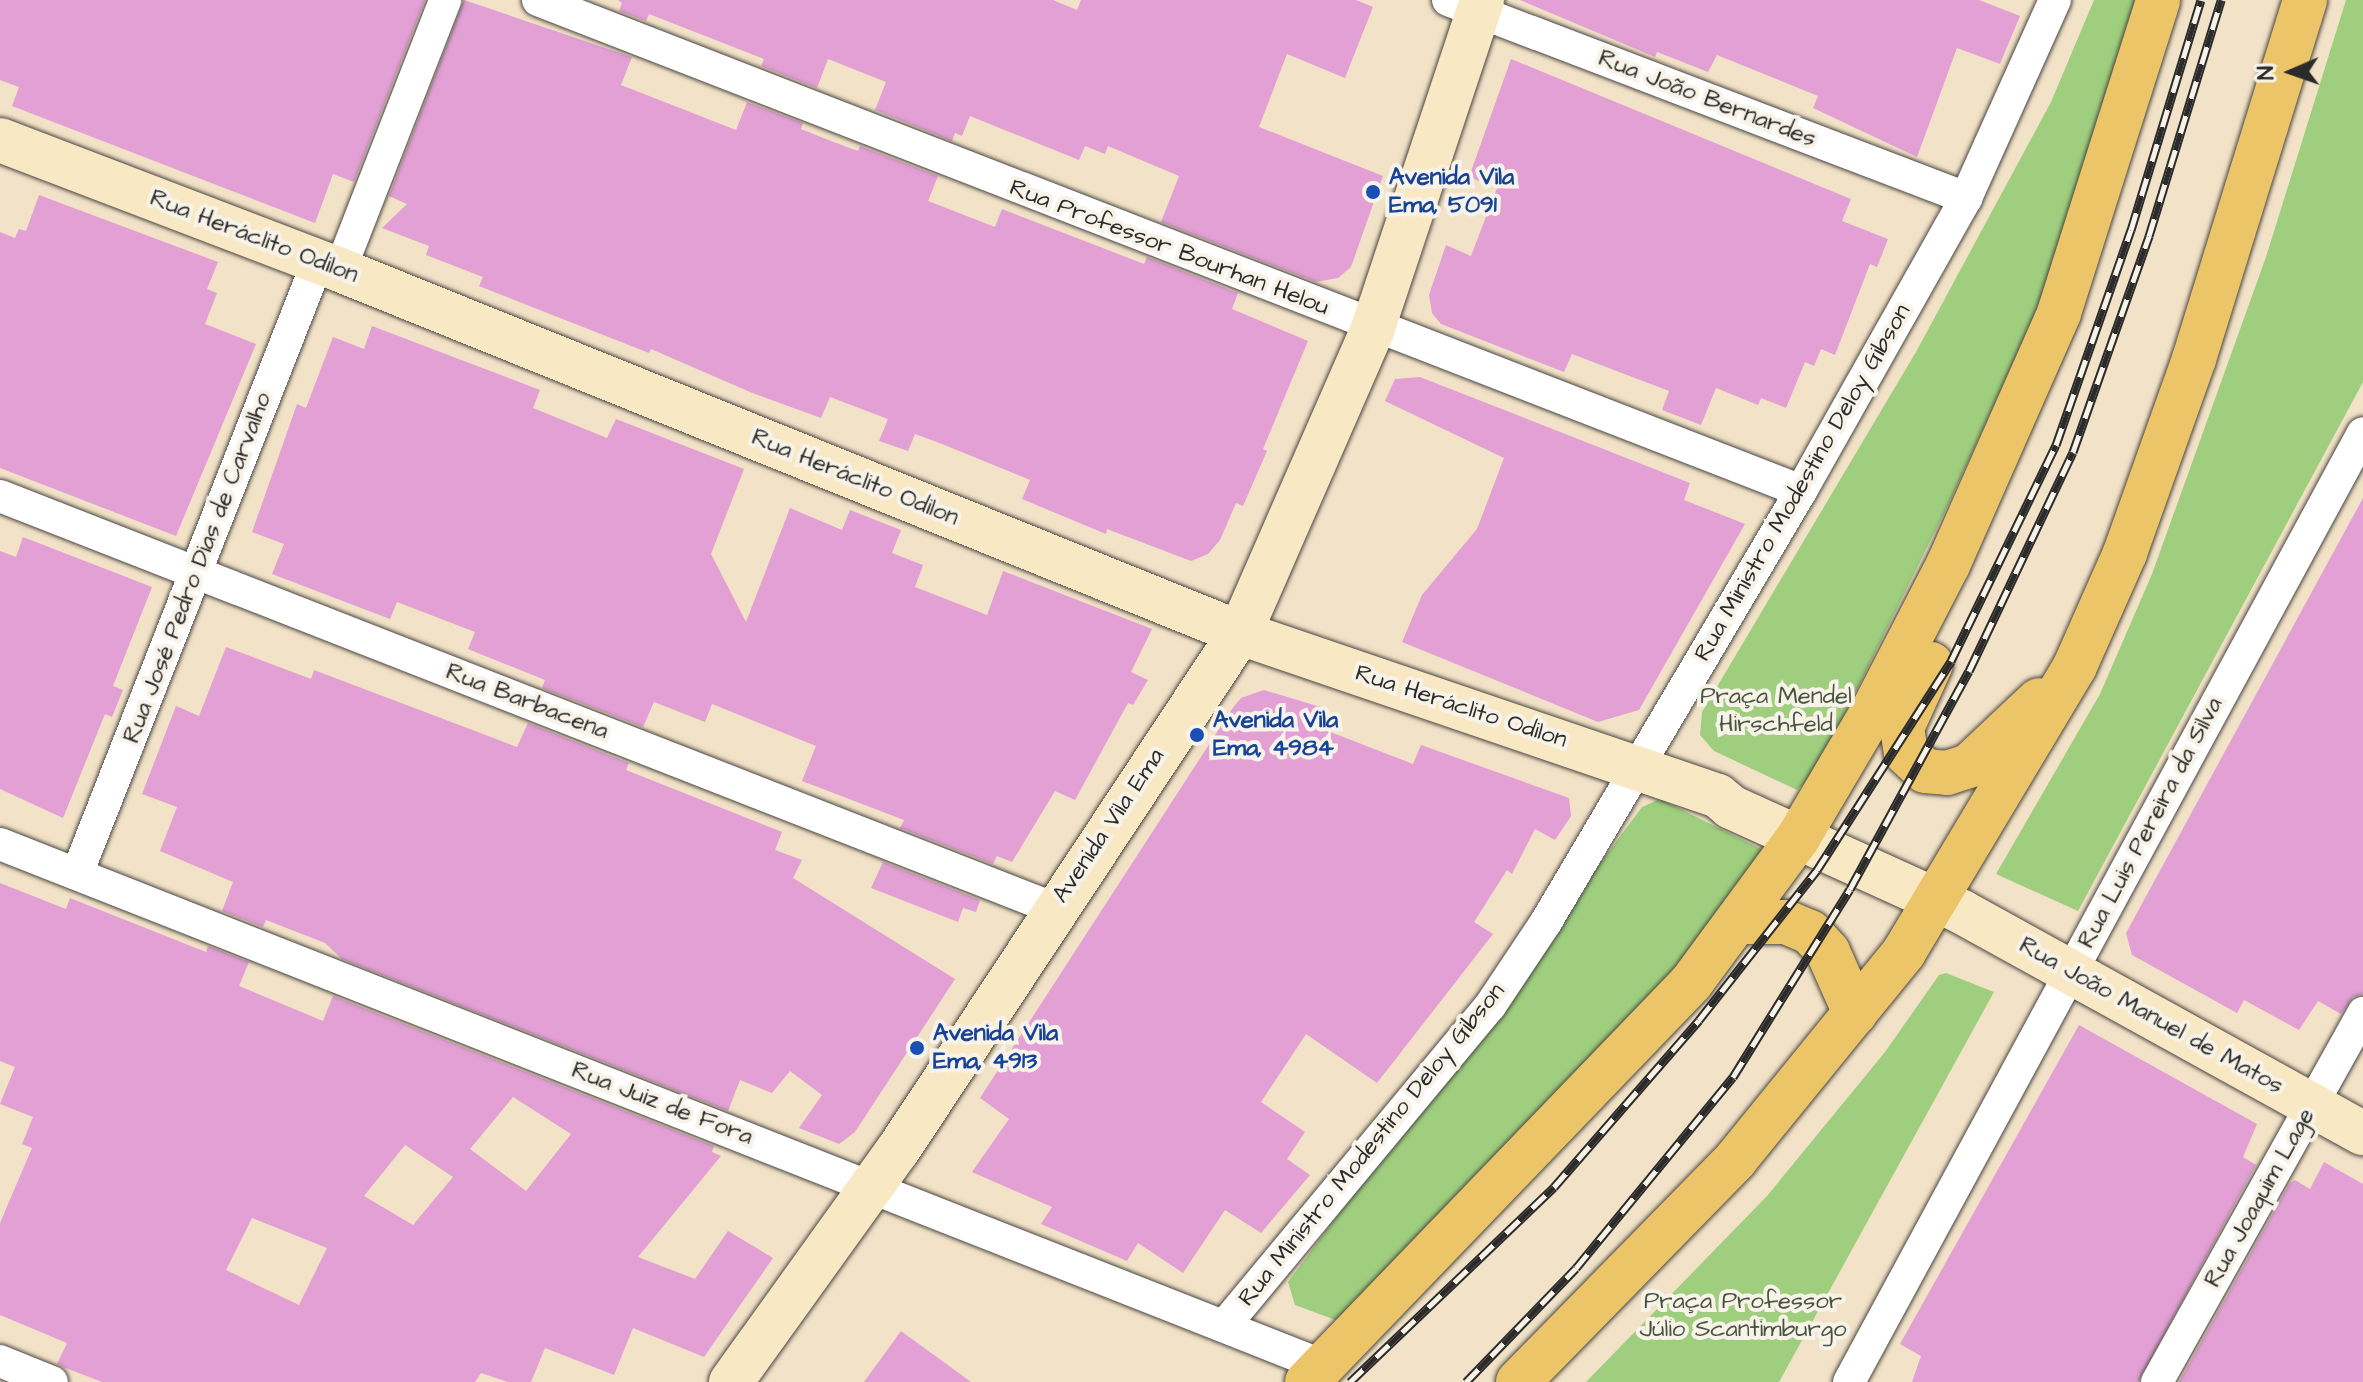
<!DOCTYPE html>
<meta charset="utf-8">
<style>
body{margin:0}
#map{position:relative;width:2363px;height:1382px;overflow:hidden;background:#f2e2c7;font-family:"Architects Daughter",sans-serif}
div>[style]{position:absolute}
.green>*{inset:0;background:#9fcf7e}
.building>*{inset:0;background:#e2a0d4}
.roads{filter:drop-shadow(0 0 2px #494642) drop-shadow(0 0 2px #494642)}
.street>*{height:32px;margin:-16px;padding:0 16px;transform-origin:16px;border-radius:16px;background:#fff}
.secondary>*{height:44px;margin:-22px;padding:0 22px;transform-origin:22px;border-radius:22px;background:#f8e8c3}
.primary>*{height:44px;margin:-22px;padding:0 22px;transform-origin:22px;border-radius:22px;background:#edc569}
.rail>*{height:9px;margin-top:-4.5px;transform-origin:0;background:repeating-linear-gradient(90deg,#f7f3e8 0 18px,#2b2b2b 0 36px);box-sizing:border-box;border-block:2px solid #2b2b2b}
.dots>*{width:22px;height:22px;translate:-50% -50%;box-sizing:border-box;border:4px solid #f7f3e8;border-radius:50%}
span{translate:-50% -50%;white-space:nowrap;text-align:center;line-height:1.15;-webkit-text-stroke:8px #f7f3e8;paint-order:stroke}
.street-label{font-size:24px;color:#2b2b2b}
.transit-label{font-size:24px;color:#164399;font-weight:700}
.left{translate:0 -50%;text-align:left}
.park-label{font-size:24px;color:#485440}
.north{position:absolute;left:2251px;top:32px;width:80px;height:80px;-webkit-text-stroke:6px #f7f3e8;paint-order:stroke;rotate:268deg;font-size:22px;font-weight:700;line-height:32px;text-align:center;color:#2b2b2b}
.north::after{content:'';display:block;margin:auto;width:28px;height:36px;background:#2b2b2b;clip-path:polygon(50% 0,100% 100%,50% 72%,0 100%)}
</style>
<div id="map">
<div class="green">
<i style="clip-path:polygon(2094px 0,2144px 0,2049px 284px,1951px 499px,1816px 772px,1797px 790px,1714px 751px,1700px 735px,1702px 712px,1916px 352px,2051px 102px)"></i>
<i style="clip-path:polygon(2346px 0,2363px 0,2363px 382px,2078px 911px,1996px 874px,2100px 694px,2152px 574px,2266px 257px)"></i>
<i style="clip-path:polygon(1660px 799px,1769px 853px,1674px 982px,1349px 1325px,1295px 1305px,1288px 1282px,1642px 807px)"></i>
<i style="clip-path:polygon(1946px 973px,1994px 992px,1779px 1382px,1586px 1382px,1767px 1196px,1885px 1052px,1939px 975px)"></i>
</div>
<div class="building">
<i style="clip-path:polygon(0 0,425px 0,354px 182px,333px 174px,315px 223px,12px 106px,19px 87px,0 80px)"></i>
<i style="clip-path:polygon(464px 0,632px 57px,621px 85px,736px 130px,747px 102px,803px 123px,801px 129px,831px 141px,858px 151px,860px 146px,938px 176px,928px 201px,995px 227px,1002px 209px,1144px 264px,1147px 257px,1238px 293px,1232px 309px,1308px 341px,1263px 449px,1267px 451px,1243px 506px,1236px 503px,1220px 540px,1208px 554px,1191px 561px,1107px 529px,1106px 534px,1022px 499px,1030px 480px,942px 444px,915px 434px,908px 451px,879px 441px,888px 419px,830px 397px,821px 418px,750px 392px,651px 349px,649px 353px,479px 286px,483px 277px,426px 255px,429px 246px,382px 228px,407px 204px,389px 196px)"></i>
<i style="clip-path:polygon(618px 0,1053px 0,1077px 10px,1081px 0,1356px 0,1373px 7px,1345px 78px,1287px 54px,1259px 127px,1383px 176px,1351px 267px,1338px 278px,1316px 282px,1161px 222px,1179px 176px,1108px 146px,1105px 154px,1085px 146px,1079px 160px,970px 116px,962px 136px,955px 133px,952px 141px,875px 110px,886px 82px,828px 59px,817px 88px,761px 66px,764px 59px,649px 14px,646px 21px,619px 11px,622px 3px)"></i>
<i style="clip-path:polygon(1520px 0,1979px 0,2020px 16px,2000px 64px,1957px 48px,1917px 157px,1813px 108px,1818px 96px,1717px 55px,1708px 72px,1657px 52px,1655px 57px)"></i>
<i style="clip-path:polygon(1511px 59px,1851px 199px,1842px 221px,1888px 239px,1877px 267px,1870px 264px,1835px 355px,1821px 349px,1814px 366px,1805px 362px,1786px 408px,1761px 398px,1758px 405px,1716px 388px,1701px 425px,1662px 410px,1669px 391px,1572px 354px,1564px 372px,1441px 324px,1432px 313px,1429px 295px,1446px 245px,1471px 256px,1497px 188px,1469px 177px)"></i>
<i style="clip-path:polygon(39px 195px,218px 262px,207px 289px,217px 293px,205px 324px,256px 344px,176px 536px,0 468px,0 232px,15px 238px,19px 229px,26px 231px)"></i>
<i style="clip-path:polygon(372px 326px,540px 390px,533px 408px,607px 438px,616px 419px,744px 469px,711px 554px,746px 622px,790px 508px,842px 530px,850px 510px,901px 530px,892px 553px,923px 565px,915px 587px,987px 615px,1003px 571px,1152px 629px,1131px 672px,1148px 680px,1133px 705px,1128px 703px,1075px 800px,1055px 791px,1012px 862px,997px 856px,993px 864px,900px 828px,904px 820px,802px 781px,816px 746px,712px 704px,705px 722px,654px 702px,643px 727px,542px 688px,545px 680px,468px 649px,475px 632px,397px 602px,390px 619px,272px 574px,284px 544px,252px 532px,297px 404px,306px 408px,333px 337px,364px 349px)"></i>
<i style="clip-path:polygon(1420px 377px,1690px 483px,1684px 500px,1745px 524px,1639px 710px,1598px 722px,1402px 642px,1422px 595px,1477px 529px,1504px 458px,1385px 401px,1395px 379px)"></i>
<i style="clip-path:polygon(2363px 498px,2363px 994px,2353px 997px,2341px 1014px,2318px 1001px,2299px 1030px,2244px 1000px,2237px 1013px,2132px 955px,2126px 933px)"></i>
<i style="clip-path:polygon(23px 537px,152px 587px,113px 686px,123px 690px,112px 717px,105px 714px,63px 818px,0 789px,0 551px,16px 557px)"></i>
<i style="clip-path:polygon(226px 647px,311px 679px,314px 670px,517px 747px,528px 723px,629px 763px,626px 770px,782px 832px,775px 850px,802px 860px,793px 878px,955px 979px,855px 1132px,839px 1144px,799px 1128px,822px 1095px,790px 1071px,772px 1093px,740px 1080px,728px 1111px,342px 959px,325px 943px,266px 920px,263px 927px,222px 911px,233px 882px,160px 851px,177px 807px,142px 794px,176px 706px,199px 716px)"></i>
<i style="clip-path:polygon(1264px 690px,1327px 709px,1320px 728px,1413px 764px,1421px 745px,1569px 798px,1571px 816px,1555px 840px,1535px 829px,1512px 874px,1507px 870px,1474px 922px,1493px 934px,1377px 1083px,1306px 1034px,1261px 1102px,1305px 1132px,1287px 1159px,1310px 1175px,1261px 1233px,1225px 1210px,1183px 1273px,1138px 1243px,1127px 1261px,1041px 1224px,1052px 1207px,972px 1172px,1009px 1119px,980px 1098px,1232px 709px,1241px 698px)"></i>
<i style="clip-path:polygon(883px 862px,980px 900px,976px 912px,963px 908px,958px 922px,871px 888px)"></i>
<i style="clip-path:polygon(evenodd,0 883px,66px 909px,70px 898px,206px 952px,208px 946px,249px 962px,239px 986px,323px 1021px,333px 996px,714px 1146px,712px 1152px,721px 1156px,638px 1257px,695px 1279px,728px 1231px,773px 1258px,704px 1357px,633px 1328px,614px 1375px,545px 1348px,531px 1382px,508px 1382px,481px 1373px,475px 1382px,102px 1382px,63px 1367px,57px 1364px,67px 1343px,0 1315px,0 1223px,32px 1148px,22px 1144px,33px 1117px,0 1104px,15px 1067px,0 1061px,0 883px,513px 1097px,571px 1134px,526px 1191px,470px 1149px,513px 1097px,0 883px,405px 1145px,453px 1177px,413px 1225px,364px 1196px,405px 1145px,0 883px,252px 1218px,327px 1248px,299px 1305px,226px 1270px,252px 1218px)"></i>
<i style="clip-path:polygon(2079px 1025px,2257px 1124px,2243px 1157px,2256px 1165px,2138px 1382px,1912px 1382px,1921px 1356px,1900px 1344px)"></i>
<i style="clip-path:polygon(2324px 1162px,2363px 1184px,2363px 1382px,2179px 1382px,2290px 1183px,2295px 1180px,2310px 1189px)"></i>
<i style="clip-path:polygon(901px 1331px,971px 1382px,864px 1382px)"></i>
</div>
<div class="roads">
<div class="street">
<i style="left:538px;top:0;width:1355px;rotate:21.24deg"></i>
<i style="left:1448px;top:0;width:555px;rotate:20.92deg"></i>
<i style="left:340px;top:270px;width:290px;rotate:-68.7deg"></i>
<i style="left:0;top:496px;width:1131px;rotate:21.37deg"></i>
<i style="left:0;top:844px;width:1423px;rotate:21.52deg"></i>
<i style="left:77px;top:874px;width:659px;rotate:-68.54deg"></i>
<i style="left:1225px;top:1325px;width:415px;rotate:-50.3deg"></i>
<i style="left:1490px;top:1006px;width:101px;rotate:-56.3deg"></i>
<i style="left:1546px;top:922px;width:501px;rotate:-59.39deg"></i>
<i style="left:1801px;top:491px;width:336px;rotate:-60.6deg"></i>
<i style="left:1966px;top:198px;width:217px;rotate:-65.8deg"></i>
<i style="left:0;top:1361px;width:56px;rotate:22deg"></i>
<i style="left:1849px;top:1382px;width:1079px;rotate:-61.56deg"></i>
<i style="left:2157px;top:1382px;width:423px;rotate:-60.8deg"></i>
</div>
<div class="secondary">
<i style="left:0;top:140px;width:364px;rotate:20.9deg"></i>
<i style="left:340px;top:270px;width:970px;rotate:21.97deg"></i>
<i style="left:1240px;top:633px;width:505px;rotate:18.83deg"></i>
<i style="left:1718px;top:796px;width:17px;rotate:40deg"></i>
<i style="left:1731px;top:807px;width:254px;rotate:24.4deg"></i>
<i style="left:1962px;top:912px;width:458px;rotate:28.9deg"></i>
<i style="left:731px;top:1382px;width:286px;rotate:-54.3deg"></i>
<i style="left:898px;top:1150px;width:620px;rotate:-56.52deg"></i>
<i style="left:1240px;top:633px;width:333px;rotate:-66.4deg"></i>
<i style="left:1373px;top:328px;width:346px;rotate:-71.6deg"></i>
</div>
<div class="primary">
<i style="left:1931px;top:664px;width:70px;rotate:114.4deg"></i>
<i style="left:1902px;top:728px;width:25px;rotate:81deg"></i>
<i style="left:1906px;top:753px;width:26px;rotate:43deg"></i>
<i style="left:1925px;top:771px;width:22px;rotate:5deg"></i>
<i style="left:1947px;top:773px;width:23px;rotate:-18deg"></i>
<i style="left:1969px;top:766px;width:96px;rotate:-43.3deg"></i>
<i style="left:1738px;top:922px;width:48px"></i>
<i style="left:1786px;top:922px;width:26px;rotate:23deg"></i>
<i style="left:1810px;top:932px;width:27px;rotate:48deg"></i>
<i style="left:1828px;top:952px;width:67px;rotate:66.1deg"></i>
<i style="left:1307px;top:1382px;width:554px;rotate:-46.1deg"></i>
<i style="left:1691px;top:983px;width:180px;rotate:-53.6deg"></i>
<i style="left:1798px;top:838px;width:142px;rotate:-59.5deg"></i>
<i style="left:1870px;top:716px;width:170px;rotate:-62.7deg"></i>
<i style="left:1948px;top:565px;width:275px;rotate:-66.2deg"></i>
<i style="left:2059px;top:313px;width:328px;rotate:-72.4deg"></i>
<i style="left:1518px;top:1382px;width:312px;rotate:-45.6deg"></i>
<i style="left:1736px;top:1159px;width:267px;rotate:-50.9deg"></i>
<i style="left:1904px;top:952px;width:333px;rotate:-59.1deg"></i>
<i style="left:2075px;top:666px;width:124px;rotate:-66.1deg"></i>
<i style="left:2125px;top:553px;width:206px;rotate:-70.4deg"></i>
<i style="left:2194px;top:359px;width:376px;rotate:-72.8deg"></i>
</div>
</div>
<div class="rail">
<i style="left:1350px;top:1382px;width:282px;rotate:-43.7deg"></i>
<i style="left:1554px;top:1187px;width:221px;rotate:-49deg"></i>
<i style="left:1699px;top:1020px;width:191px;rotate:-51.8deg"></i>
<i style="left:1817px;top:870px;width:248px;rotate:-57.3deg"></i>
<i style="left:1951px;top:661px;width:240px;rotate:-64.1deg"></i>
<i style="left:2056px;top:445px;width:228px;rotate:-70.8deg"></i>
<i style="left:2131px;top:230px;width:240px;rotate:-73.1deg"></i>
<i style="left:1466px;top:1382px;width:158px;rotate:-46deg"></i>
<i style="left:1576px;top:1268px;width:247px;rotate:-50.6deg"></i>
<i style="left:1733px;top:1077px;width:221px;rotate:-58.1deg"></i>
<i style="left:1850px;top:889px;width:248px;rotate:-61.4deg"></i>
<i style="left:1969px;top:671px;width:242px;rotate:-64.6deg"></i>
<i style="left:2073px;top:452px;width:229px;rotate:-70.6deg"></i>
<i style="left:2149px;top:236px;width:247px;rotate:-73deg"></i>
</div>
<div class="dots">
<i style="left:1373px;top:192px;background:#1a4fb4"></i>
<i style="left:1197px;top:735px;background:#1a4fb4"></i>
<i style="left:917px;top:1048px;background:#1a4fb4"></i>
</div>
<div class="street-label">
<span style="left:1707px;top:99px;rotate:21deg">Rua João Bernardes</span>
<span style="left:254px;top:237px;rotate:21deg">Rua Heráclito Odilon</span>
<span style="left:1169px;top:248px;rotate:21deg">Rua Professor Bourhan Helou</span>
<span style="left:855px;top:478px;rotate:22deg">Rua Heráclito Odilon</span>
<span style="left:1803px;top:483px;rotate:-60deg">Rua Ministro Modestino Deloy Gibson</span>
<span style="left:198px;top:568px;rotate:-69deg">Rua José Pedro Dias de Carvalho</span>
<span style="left:527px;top:702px;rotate:21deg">Rua Barbacena</span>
<span style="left:1461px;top:707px;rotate:18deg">Rua Heráclito Odilon</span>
<span style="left:2151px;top:823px;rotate:-62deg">Rua Luis Pereira da Silva</span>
<span style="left:1109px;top:826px;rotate:-56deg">Avenida Vila Ema</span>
<span style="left:2151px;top:1016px;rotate:29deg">Rua João Manuel de Matos</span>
<span style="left:662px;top:1104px;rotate:21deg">Rua Juiz de Fora</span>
<span style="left:1372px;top:1145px;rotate:-51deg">Rua Ministro Modestino Deloy Gibson</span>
<span style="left:2260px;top:1198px;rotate:-61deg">Rua Joaquim Lage</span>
</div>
<div class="transit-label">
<span class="left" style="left:1389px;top:192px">Avenida Vila<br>Ema, 5091</span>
<span class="left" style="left:1213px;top:735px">Avenida Vila<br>Ema, 4984</span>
<span class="left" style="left:933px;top:1048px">Avenida Vila<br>Ema, 4913</span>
</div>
<div class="park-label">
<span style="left:1776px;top:711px">Praça Mendel<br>Hirschfeld</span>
<span style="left:1743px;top:1316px">Praça Professor<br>Júlio Scantimburgo</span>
</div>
<div class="north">N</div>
</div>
